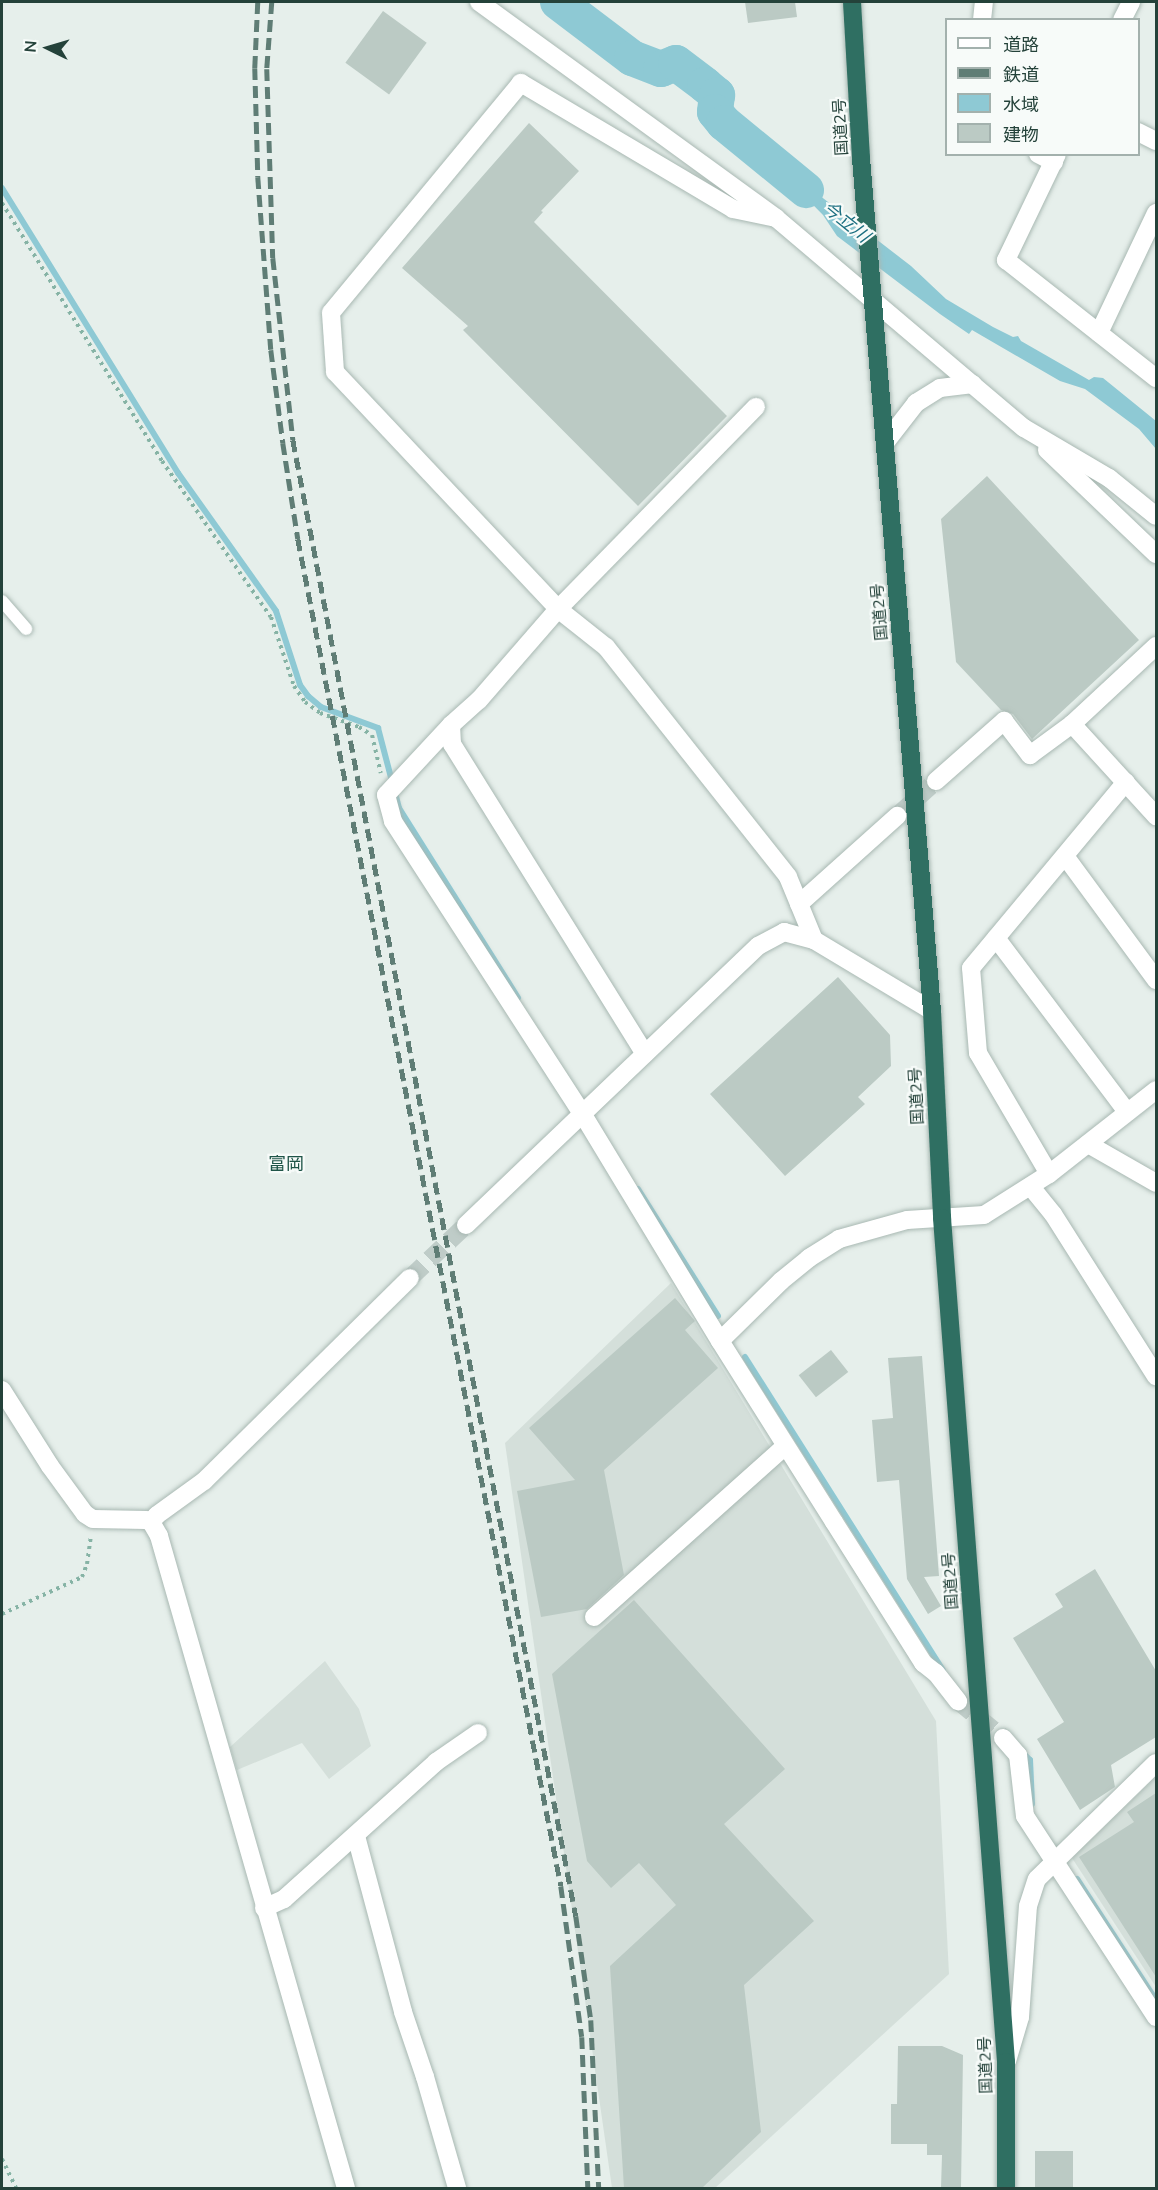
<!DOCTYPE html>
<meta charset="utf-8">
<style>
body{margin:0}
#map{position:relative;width:1158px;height:2190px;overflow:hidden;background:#e6efeb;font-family:Mulish,"Noto Sans JP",sans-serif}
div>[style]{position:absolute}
.built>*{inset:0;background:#d4dfda}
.water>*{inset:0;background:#8ec9d4}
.stream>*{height:6px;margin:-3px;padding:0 3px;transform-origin:3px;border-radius:3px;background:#8ec9d4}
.river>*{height:36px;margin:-18px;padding:0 18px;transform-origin:18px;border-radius:18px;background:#8ec9d4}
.building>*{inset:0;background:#bbcac4;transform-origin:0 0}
.street-tunnel>*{height:18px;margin-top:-9px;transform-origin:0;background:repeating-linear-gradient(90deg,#bfccc8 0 18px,transparent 0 27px)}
.path>*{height:4px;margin-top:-2px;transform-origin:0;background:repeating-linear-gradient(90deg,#86b3a5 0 3px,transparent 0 7.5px)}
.roads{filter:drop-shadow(0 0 2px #a8b8b2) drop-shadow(0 0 2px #a8b8b2)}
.lane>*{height:12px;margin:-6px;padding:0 6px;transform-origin:6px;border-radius:6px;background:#fff}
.street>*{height:18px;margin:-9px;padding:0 9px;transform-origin:9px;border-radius:9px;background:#fff}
.secondary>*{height:18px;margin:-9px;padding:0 9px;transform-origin:9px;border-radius:9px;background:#fff}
.highway>*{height:18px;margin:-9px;padding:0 9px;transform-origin:9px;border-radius:9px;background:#2f6f62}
.rail>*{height:4.5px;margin-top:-2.25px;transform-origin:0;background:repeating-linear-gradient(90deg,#5f7d75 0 12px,transparent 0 18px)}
span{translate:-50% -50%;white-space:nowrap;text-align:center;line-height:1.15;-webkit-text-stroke:4.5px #f7fbf9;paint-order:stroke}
.street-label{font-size:16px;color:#24423a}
.water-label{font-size:18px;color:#1c6f80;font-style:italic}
.neighbourhood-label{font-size:18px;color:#1f5548}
.frame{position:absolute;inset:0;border:3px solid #24423a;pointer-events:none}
.legend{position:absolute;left:945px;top:18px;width:195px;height:138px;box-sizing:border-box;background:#f7fbf9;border:2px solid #a3b1ad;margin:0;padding:8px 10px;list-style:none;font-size:18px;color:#24423a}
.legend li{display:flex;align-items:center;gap:12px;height:30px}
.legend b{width:30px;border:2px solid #a3b1ad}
.north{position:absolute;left:18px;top:18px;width:60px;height:60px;-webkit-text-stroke:4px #f7fbf9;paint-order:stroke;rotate:275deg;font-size:16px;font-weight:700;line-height:24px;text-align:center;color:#24423a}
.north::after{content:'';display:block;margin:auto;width:21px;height:27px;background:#24423a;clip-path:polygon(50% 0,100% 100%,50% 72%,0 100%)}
</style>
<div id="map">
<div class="built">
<i style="clip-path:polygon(671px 1283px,936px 1721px,949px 1974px,715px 2188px,612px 2188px,505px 1443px)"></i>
<i style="clip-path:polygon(325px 1661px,359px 1709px,371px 1746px,329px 1779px,302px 1743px,237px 1770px,230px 1747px)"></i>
<i style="clip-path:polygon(1156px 1777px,1156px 1987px,1072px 1858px)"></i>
</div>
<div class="water">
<i style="clip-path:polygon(765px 156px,795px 172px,806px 185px,911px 266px,946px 299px,993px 327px,1013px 337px,1018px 336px,1021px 341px,1089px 380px,1094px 377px,1103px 378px,1156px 421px,1156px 449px,1139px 429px,1085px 389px,1060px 381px,972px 330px,969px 334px,940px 314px,837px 236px,823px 215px)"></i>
</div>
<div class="stream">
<i style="left:2px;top:188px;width:335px;rotate:58.3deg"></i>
<i style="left:178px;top:473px;width:169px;rotate:54.6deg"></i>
<i style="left:276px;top:611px;width:78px;rotate:72deg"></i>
<i style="left:300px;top:685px;width:14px;rotate:54deg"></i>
<i style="left:308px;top:696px;width:17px;rotate:40deg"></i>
<i style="left:321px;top:707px;width:61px;rotate:20.2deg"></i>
<i style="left:378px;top:728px;width:83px;rotate:75.3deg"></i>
<i style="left:399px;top:808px;width:224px;rotate:57.9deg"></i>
<i style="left:638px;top:1189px;width:150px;rotate:57.8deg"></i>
<i style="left:745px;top:1357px;width:370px;rotate:57.7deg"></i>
<i style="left:1022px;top:1752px;width:11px;rotate:45deg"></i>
<i style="left:1030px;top:1760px;width:44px;rotate:87.4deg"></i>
<i style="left:1077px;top:1879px;width:145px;rotate:56.9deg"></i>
</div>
<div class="river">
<i style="left:558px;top:2px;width:93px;rotate:37.1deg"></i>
<i style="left:632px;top:58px;width:31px;rotate:21deg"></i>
<i style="left:661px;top:69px;width:16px;rotate:-22deg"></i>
<i style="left:676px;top:63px;width:36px;rotate:37deg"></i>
<i style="left:705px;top:85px;width:16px;rotate:40deg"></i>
<i style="left:717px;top:95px;width:17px;rotate:97deg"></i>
<i style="left:715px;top:112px;width:14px;rotate:51deg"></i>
<i style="left:724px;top:123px;width:106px;rotate:39.3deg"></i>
</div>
<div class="building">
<i style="clip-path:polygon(745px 2px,795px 2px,797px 17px,748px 23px)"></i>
<i style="left:383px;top:11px;width:54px;height:64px;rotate:36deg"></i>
<i style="clip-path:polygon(529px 123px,579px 171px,541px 211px,543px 212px,534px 222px,727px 416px,638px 506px,463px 330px,468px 326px,402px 268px)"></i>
<i style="clip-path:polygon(987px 476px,1139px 640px,1032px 739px,1013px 714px,1001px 710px,956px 662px,941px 519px)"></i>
<i style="clip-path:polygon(838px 977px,890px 1035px,891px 1066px,858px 1097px,865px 1104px,785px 1176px,710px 1094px)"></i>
<i style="clip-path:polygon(675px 1298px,695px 1321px,685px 1330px,718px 1368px,604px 1470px,624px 1575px,587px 1609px,541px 1617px,517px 1491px,575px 1480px,529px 1428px)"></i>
<i style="left:831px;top:1350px;width:28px;height:41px;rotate:52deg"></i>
<i style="clip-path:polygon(922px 1356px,939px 1576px,924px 1577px,941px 1606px,928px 1614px,907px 1579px,899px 1480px,877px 1482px,872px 1420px,893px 1418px,888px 1358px)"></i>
<i style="clip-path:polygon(1095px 1569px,1156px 1671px,1156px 1737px,1111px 1765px,1115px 1787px,1080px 1810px,1037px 1739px,1064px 1722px,1013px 1638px,1063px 1607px,1055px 1594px)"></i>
<i style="clip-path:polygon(634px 1600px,785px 1769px,724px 1824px,814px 1921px,744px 1985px,761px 2132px,702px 2188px,624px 2188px,610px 1966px,676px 1905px,639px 1863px,611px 1888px,587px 1861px,552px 1674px)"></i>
<i style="clip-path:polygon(1156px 1793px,1156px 1977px,1079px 1857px,1134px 1822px,1127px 1812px)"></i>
<i style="clip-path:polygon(898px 2046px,942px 2046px,963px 2055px,961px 2188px,941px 2188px,942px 2155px,927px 2155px,927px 2144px,891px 2144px,891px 2104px,897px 2104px)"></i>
<i style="left:1035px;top:2151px;width:38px;height:37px"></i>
</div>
<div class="street-tunnel">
<i style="left:897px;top:816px;width:52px;rotate:-41.9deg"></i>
<i style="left:410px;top:1278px;width:77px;rotate:-43.4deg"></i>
<i style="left:958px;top:1701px;width:58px;rotate:39.4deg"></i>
</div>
<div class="path">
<i style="left:2px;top:203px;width:304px;rotate:58.2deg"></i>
<i style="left:162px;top:461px;width:190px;rotate:55.1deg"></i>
<i style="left:271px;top:617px;width:73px;rotate:71.6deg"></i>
<i style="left:294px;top:686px;width:19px;rotate:55deg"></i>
<i style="left:305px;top:702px;width:19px;rotate:36deg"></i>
<i style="left:320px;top:713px;width:41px;rotate:19.7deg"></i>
<i style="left:359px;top:727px;width:15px;rotate:32deg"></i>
<i style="left:372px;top:735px;width:39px;rotate:77deg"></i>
<i style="left:2px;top:1614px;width:88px;rotate:-24.8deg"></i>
<i style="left:82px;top:1577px;width:14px;rotate:-69deg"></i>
<i style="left:87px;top:1564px;width:29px;rotate:-82deg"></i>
<i style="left:2px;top:2159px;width:32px;rotate:64deg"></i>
</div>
<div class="roads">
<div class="lane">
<i style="left:2px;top:601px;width:37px;rotate:49deg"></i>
</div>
<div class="street">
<i style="left:479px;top:2px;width:367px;rotate:36deg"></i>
<i style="left:776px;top:218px;width:325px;rotate:40.3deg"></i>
<i style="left:1024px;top:428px;width:99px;rotate:30.5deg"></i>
<i style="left:1109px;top:478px;width:60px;rotate:39deg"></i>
<i style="left:1122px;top:20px;width:20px;rotate:-63deg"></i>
<i style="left:1138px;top:132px;width:20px;rotate:27deg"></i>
<i style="left:1057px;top:154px;width:118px;rotate:115.7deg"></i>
<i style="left:1006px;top:260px;width:191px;rotate:38.2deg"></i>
<i style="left:776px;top:218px;width:44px;rotate:-168.2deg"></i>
<i style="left:733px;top:209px;width:247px;rotate:-149.3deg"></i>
<i style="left:521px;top:83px;width:298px;rotate:129.6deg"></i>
<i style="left:331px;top:313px;width:59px;rotate:86.1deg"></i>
<i style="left:335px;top:372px;width:325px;rotate:46.7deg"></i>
<i style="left:558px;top:609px;width:61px;rotate:38.4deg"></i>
<i style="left:606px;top:647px;width:293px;rotate:51.6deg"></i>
<i style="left:788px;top:877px;width:68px;rotate:67.6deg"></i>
<i style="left:1099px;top:333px;width:133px;rotate:-64.6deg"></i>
<i style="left:885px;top:443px;width:51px;rotate:-52.2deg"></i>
<i style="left:916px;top:403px;width:28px;rotate:-32deg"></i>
<i style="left:940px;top:388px;width:33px;rotate:-7deg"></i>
<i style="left:1047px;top:450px;width:151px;rotate:43.7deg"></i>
<i style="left:1156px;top:646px;width:115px;rotate:137.1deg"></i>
<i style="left:1072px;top:724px;width:125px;rotate:47.6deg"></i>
<i style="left:451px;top:725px;width:19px;rotate:87deg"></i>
<i style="left:452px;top:744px;width:365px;rotate:58.1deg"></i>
<i style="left:936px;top:781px;width:91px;rotate:-41.4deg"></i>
<i style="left:1004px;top:721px;width:43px;rotate:52.6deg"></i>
<i style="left:1030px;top:755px;width:52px;rotate:-36.4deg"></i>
<i style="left:1065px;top:856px;width:154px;rotate:53.7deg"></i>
<i style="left:799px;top:904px;width:132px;rotate:-41.9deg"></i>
<i style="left:996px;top:938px;width:218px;rotate:53deg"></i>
<i style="left:1088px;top:1144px;width:78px;rotate:29.8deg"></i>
<i style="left:1049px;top:1174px;width:140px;rotate:-120.4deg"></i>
<i style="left:978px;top:1053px;width:85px;rotate:-94.7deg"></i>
<i style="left:971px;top:968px;width:242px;rotate:-50.2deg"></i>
<i style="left:1031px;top:1187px;width:35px;rotate:51deg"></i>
<i style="left:1053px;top:1214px;width:192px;rotate:57.6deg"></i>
<i style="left:466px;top:1225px;width:404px;rotate:-43.7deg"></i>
<i style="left:758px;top:946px;width:30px;rotate:-28deg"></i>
<i style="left:784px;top:932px;width:31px;rotate:15deg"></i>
<i style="left:814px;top:940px;width:138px;rotate:31deg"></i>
<i style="left:720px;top:1341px;width:264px;rotate:-121.2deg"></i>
<i style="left:583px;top:1115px;width:350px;rotate:-122.9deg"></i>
<i style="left:393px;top:821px;width:27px;rotate:-105deg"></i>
<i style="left:386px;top:795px;width:96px;rotate:-47.1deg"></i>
<i style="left:451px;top:725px;width:38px;rotate:-42deg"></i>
<i style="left:479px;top:700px;width:121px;rotate:-49deg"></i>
<i style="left:558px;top:609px;width:283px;rotate:-45.6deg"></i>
<i style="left:2px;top:1390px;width:90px;rotate:57.7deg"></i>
<i style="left:50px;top:1466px;width:59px;rotate:53.9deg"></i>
<i style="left:85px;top:1514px;width:9px;rotate:32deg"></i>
<i style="left:93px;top:1519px;width:53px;rotate:1.1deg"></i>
<i style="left:146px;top:1520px;width:5px;rotate:22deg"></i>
<i style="left:151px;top:1522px;width:16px;rotate:60deg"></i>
<i style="left:159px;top:1536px;width:678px;rotate:74deg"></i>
<i style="left:151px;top:1522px;width:9px;rotate:-49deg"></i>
<i style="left:157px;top:1515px;width:58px;rotate:-35.9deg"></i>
<i style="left:204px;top:1481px;width:289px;rotate:-44.6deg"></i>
<i style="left:834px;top:1522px;width:167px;rotate:57.7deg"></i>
<i style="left:923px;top:1663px;width:16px;rotate:38deg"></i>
<i style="left:936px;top:1673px;width:36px;rotate:52deg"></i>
<i style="left:594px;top:1617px;width:256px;rotate:-41.8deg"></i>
<i style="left:1003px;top:1738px;width:23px;rotate:49deg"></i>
<i style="left:1018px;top:1755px;width:61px;rotate:83.5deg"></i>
<i style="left:1025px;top:1816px;width:240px;rotate:56.9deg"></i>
<i style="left:356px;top:1836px;width:182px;rotate:75deg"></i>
<i style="left:403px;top:2012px;width:69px;rotate:71.3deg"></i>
<i style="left:425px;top:2077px;width:116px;rotate:73.9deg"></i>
<i style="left:264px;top:1908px;width:22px;rotate:-24deg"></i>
<i style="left:284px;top:1899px;width:205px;rotate:-42deg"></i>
<i style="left:436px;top:1762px;width:51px;rotate:-34.6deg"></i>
<i style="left:1007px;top:2061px;width:46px;rotate:-73.5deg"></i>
<i style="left:1020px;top:2017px;width:111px;rotate:-85.9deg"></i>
<i style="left:1028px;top:1906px;width:28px;rotate:-72deg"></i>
<i style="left:1037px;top:1879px;width:166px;rotate:-44.3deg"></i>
</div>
<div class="secondary">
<i style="left:982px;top:20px;width:18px;rotate:-84deg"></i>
<i style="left:1038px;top:154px;width:18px;rotate:27deg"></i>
<i style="left:834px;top:1522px;width:214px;rotate:-122.2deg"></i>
<i style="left:720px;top:1341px;width:86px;rotate:-44.5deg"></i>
<i style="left:781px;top:1281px;width:36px;rotate:-39deg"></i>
<i style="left:809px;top:1258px;width:36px;rotate:-32deg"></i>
<i style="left:839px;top:1239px;width:71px;rotate:-15.6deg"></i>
<i style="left:907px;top:1220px;width:77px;rotate:-3.7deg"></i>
<i style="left:984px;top:1215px;width:77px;rotate:-32.2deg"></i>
<i style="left:1049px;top:1174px;width:136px;rotate:-38.1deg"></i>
</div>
<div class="highway">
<i style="left:852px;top:2px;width:156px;rotate:86.7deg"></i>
<i style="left:861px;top:158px;width:856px;rotate:85.24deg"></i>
<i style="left:932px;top:1011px;width:207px;rotate:87.2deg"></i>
<i style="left:942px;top:1218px;width:846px;rotate:85.66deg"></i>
<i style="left:1006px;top:2062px;width:126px;rotate:90deg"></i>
</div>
</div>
<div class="rail">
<i style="left:258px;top:2px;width:66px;rotate:92.6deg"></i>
<i style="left:255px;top:68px;width:109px;rotate:88.4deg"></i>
<i style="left:258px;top:177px;width:173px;rotate:85.7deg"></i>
<i style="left:271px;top:350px;width:94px;rotate:82.6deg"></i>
<i style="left:283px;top:443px;width:97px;rotate:81.1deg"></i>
<i style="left:298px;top:539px;width:1372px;rotate:78.95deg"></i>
<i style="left:561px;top:1886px;width:152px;rotate:82.1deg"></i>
<i style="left:582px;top:2037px;width:151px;rotate:87.7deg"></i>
<i style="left:272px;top:2px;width:67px;rotate:94.3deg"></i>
<i style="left:267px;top:69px;width:189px;rotate:88.2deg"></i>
<i style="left:273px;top:258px;width:183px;rotate:83.7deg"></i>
<i style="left:293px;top:440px;width:1503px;rotate:79.15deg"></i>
<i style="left:576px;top:1916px;width:105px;rotate:81.8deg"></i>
<i style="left:591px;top:2020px;width:168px;rotate:87.3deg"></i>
</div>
<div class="street-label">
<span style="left:840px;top:127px;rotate:-93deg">国道2号</span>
<span style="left:879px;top:612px;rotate:-95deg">国道2号</span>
<span style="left:916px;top:1096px;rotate:-93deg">国道2号</span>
<span style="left:950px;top:1581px;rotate:-94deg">国道2号</span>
<span style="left:985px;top:2065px;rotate:-92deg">国道2号</span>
</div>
<div class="water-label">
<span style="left:846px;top:222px;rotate:39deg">今立川</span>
</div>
<div class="neighbourhood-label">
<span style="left:286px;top:1164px">富岡</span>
</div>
<div class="frame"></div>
<ul class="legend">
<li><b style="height:8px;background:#fff"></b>道路</li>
<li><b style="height:8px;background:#5f7d75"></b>鉄道</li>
<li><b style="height:16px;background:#8ec9d4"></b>水域</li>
<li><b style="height:16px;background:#bbcac4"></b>建物</li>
</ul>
<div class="north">N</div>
</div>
